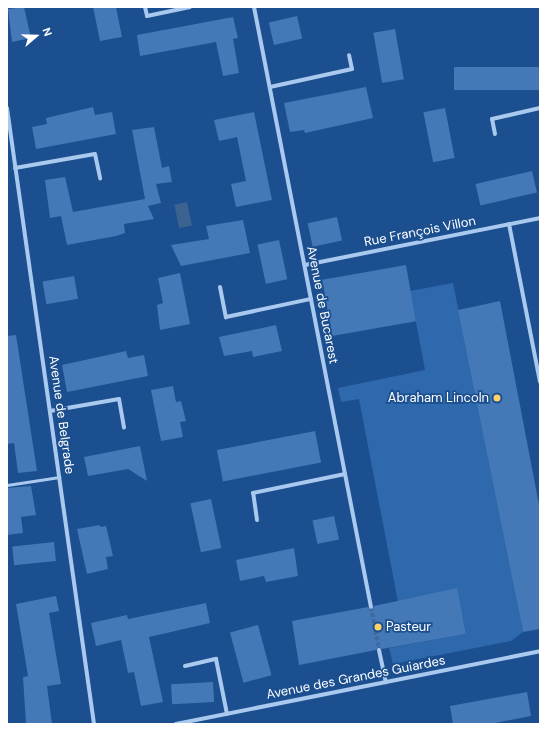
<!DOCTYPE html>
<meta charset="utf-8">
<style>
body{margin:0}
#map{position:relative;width:547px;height:731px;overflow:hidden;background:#1b4f8f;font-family:"DM Sans",sans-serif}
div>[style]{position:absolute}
.green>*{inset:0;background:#2e69ad}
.water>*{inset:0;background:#3c6290;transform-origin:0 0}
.building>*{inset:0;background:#4478b7;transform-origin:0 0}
.minor-tunnel>*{height:4px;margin-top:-2px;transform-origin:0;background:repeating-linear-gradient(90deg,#3d69a0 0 4px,transparent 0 6px)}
.service>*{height:3px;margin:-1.5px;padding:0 1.5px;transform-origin:1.5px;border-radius:1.5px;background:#a9c9ee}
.minor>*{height:4px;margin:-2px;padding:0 2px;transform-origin:2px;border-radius:2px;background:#a9c9ee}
.dots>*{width:11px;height:11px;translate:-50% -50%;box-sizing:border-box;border:2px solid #1b4f8f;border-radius:50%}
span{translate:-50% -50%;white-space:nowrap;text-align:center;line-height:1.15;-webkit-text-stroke:3.5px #1b4f8f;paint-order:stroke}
.street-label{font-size:13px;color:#fff}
.poi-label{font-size:13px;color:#fff}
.right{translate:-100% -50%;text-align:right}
.left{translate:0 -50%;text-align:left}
.frame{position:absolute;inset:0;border:8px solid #fff;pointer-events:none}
.north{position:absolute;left:16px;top:16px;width:40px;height:40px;-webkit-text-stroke:3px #1b4f8f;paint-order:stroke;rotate:70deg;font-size:11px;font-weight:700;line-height:16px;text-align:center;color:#fff}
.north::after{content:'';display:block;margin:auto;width:14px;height:18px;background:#fff;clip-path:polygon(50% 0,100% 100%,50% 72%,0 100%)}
</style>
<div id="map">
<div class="green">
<i style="clip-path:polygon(453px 283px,523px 632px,511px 641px,393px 664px,389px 648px,466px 634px,463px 618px,398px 602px,359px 399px,341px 402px,338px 388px,425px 370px,410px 291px)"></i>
</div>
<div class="water">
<i style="left:187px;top:202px;width:24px;height:13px;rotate:78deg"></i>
</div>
<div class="building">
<i style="clip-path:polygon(24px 7px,31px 38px,12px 42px,8px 9px)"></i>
<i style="clip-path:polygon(93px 7px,116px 7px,122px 37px,100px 41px)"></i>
<i style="left:297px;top:16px;width:23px;height:29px;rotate:77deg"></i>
<i style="clip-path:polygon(233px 17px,238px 38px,233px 39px,239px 73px,223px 76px,216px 42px,140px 56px,137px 35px)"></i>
<i style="left:395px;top:29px;width:51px;height:22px;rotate:80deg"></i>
<i style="left:540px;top:67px;width:23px;height:86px;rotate:90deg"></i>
<i style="clip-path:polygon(366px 87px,373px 118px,305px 133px,304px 130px,290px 132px,284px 103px)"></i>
<i style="clip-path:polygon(93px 107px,95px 115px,112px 112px,116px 134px,36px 149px,32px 127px,47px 124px,46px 118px)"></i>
<i style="left:445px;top:108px;width:51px;height:22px;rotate:79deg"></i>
<i style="clip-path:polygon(254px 112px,272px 200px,236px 207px,231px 184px,246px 181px,237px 137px,219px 141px,214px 120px)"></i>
<i style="clip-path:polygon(154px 127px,162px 168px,169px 166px,172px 182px,156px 184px,161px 203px,148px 206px,154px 219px,124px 224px,125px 233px,116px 236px,67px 245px,61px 216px,50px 218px,45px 180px,65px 177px,73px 212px,145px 199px,132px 130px)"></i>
<i style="left:532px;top:171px;width:22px;height:58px;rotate:77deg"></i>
<i style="left:337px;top:217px;width:24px;height:30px;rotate:78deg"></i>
<i style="clip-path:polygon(243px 220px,250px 253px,181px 266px,171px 245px,209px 239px,206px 226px)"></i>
<i style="left:279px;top:240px;width:40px;height:22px;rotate:78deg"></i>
<i style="left:406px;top:265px;width:57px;height:85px;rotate:80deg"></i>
<i style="clip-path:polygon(180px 273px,190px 324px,160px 330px,157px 305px,163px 303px,158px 278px)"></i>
<i style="left:74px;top:276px;width:23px;height:32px;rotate:80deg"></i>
<i style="clip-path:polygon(500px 301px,540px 510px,540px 629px,523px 632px,458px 310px)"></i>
<i style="clip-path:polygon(276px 325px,282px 351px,253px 357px,252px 351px,224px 356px,219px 337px)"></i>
<i style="clip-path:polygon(16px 335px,37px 471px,18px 473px,14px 443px,7px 444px,7px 336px)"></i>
<i style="clip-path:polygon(126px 351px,128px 358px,144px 355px,148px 376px,67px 392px,62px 365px)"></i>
<i style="clip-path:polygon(173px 386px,176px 402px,181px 401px,186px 421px,180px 422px,183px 437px,161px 441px,151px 390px)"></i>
<i style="left:315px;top:431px;width:32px;height:100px;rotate:79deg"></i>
<i style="clip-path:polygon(140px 446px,147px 481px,128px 469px,88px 476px,84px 457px)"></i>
<i style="clip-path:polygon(31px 486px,36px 515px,21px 517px,23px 533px,7px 535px,7px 488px)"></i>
<i style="left:211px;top:499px;width:50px;height:21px;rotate:78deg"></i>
<i style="left:334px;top:516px;width:24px;height:22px;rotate:78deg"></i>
<i style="clip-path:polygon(100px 525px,100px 527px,106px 526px,113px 556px,106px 557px,108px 569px,87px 574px,77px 529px)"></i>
<i style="left:54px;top:542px;width:19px;height:42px;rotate:84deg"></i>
<i style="clip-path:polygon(294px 548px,298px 576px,266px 582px,264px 576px,240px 581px,236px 560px)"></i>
<i style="clip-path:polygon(457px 588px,466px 634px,382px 649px,379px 647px,376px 650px,299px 665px,292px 621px,368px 607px,372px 610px,374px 606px)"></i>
<i style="clip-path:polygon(56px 596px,59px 611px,49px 613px,61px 684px,47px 686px,52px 724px,26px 724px,23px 677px,28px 676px,16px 604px)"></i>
<i style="clip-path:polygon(206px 603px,210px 623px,149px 637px,163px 702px,141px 706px,134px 672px,128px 673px,121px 640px,96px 646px,91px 623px,127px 615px,128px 619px)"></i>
<i style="left:258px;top:625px;width:52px;height:29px;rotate:75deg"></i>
<i style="left:213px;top:682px;width:20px;height:42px;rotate:87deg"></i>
<i style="clip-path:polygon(527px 692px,531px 716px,490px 724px,453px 724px,450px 706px)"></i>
</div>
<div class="minor-tunnel">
<i style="left:371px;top:607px;width:44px;rotate:79.5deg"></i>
</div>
<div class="service">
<i style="left:7px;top:485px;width:53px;rotate:-8.7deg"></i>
</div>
<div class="minor">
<i style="left:145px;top:7px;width:9px;rotate:77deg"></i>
<i style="left:147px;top:16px;width:44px;rotate:-11.8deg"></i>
<i style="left:254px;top:7px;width:611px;rotate:78.97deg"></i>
<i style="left:270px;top:87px;width:84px;rotate:-12.4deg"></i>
<i style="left:352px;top:69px;width:14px;rotate:-102deg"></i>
<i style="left:7px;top:108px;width:622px;rotate:81.96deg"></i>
<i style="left:495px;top:134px;width:15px;rotate:-101deg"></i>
<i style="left:492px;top:119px;width:49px;rotate:-12.9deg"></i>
<i style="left:15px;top:168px;width:81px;rotate:-9.9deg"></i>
<i style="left:95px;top:154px;width:25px;rotate:78deg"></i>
<i style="left:509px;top:224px;width:161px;rotate:78.9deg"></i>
<i style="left:305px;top:265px;width:240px;rotate:-11.3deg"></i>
<i style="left:220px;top:287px;width:31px;rotate:79deg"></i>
<i style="left:226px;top:317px;width:87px;rotate:-12deg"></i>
<i style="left:50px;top:411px;width:70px;rotate:-9.9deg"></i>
<i style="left:119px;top:399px;width:29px;rotate:80deg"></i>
<i style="left:257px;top:520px;width:27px;rotate:-98deg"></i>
<i style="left:253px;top:493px;width:94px;rotate:-11.7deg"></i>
<i style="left:379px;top:650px;width:33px;rotate:78deg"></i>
<i style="left:185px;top:666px;width:32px;rotate:-13deg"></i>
<i style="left:216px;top:659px;width:56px;rotate:78.7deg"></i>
<i style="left:176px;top:724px;width:371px;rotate:-11.3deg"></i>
</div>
<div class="dots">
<i style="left:497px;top:398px;background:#ffd166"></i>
<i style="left:378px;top:627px;background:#ffd166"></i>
</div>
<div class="street-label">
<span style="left:420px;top:232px;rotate:-11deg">Rue François Villon</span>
<span style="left:322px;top:305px;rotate:79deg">Avenue de Bucarest</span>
<span style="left:61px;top:415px;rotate:82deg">Avenue de Belgrade</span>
<span style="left:356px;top:678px;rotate:-11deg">Avenue des Grandes Guiardes</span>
</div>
<div class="poi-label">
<span class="right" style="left:489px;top:398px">Abraham Lincoln</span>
<span class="left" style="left:386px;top:627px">Pasteur</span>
</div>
<div class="frame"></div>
<div class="north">N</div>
</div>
